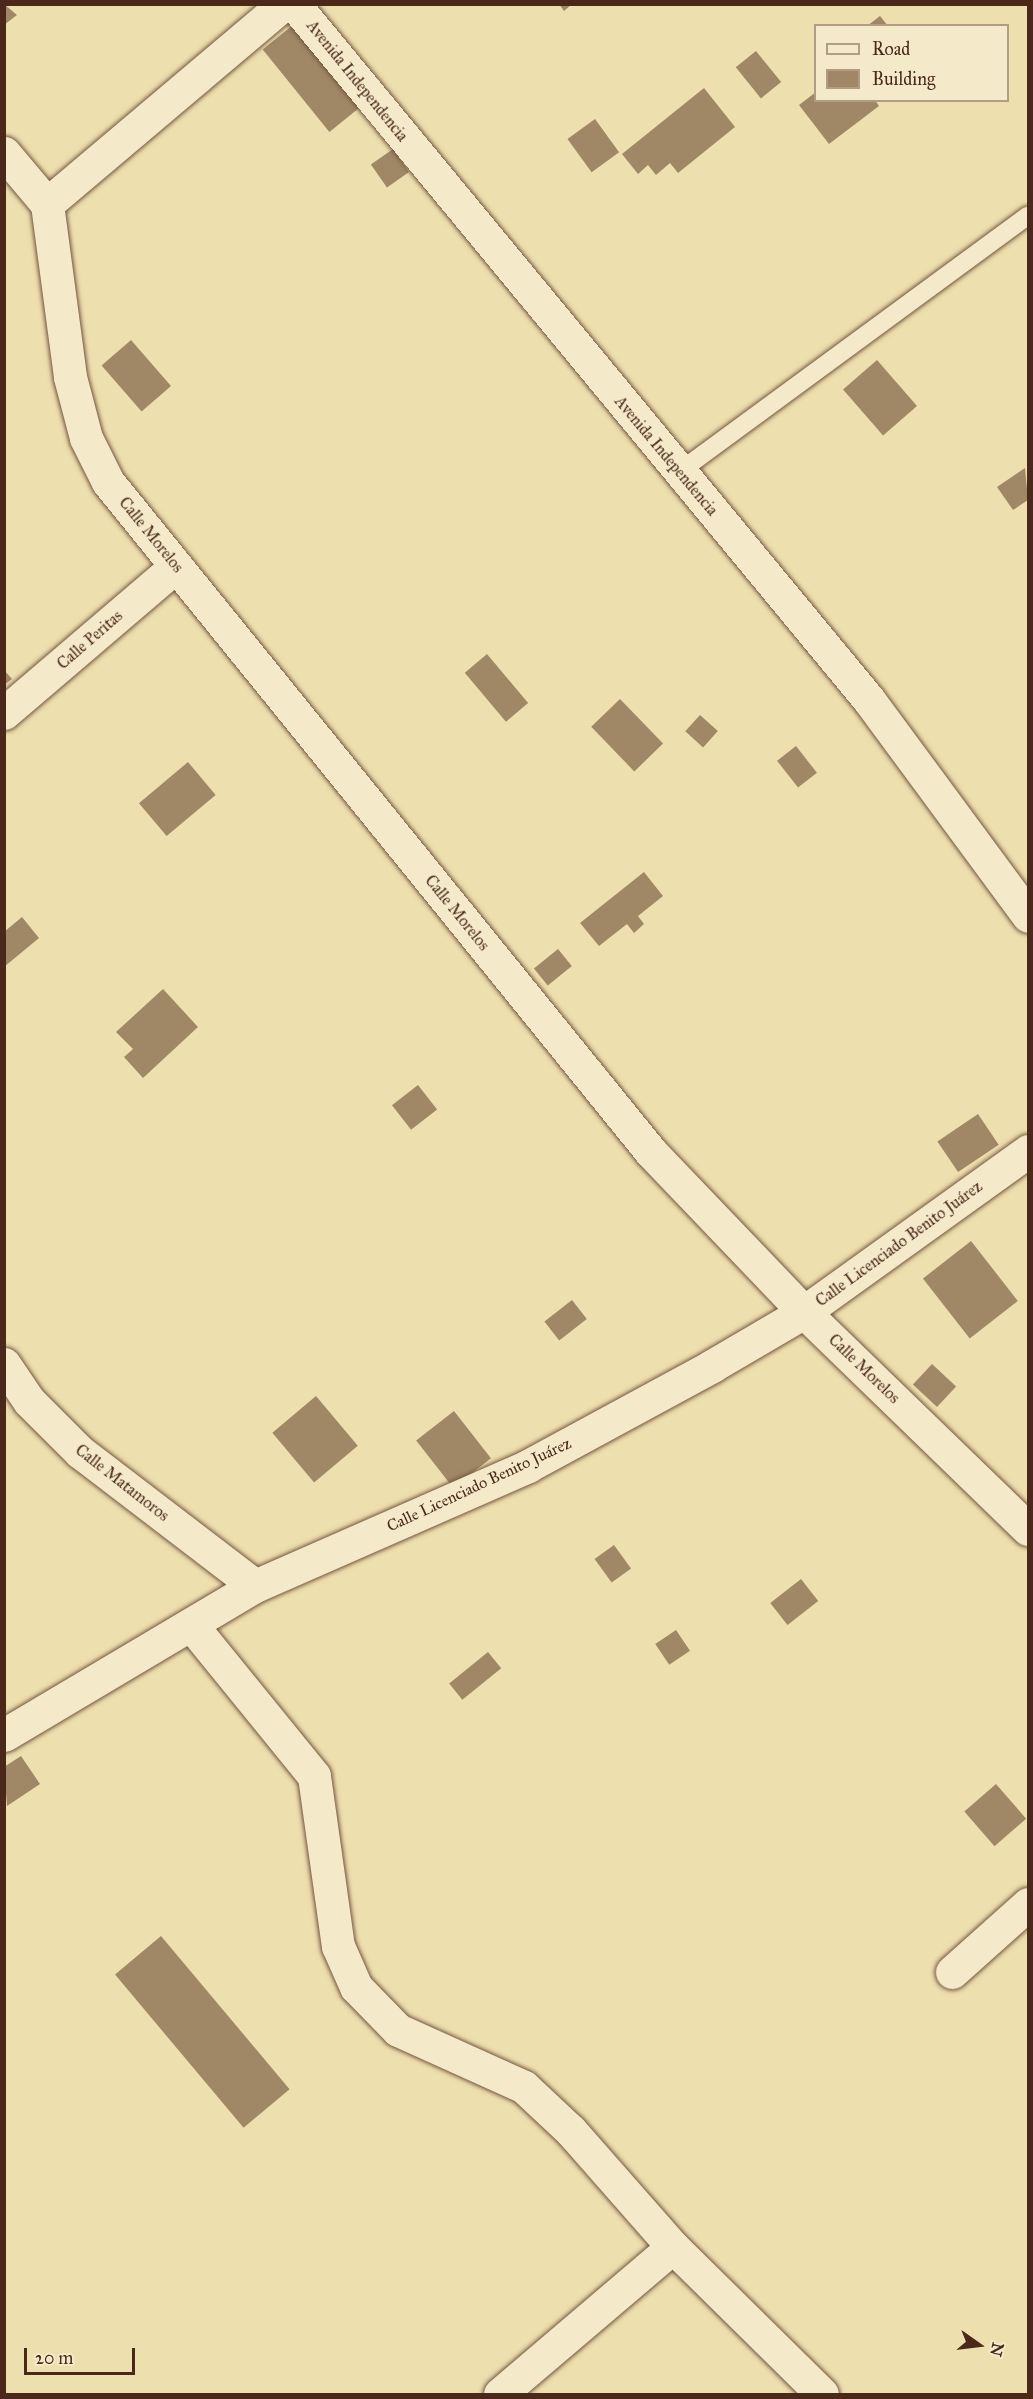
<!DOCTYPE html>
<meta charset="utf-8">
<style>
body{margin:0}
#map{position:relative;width:1033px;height:2399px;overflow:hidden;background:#eedfae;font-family:"IM FELL Great Primer",serif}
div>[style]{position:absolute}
.building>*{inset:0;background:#a08867;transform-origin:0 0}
.roads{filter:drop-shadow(0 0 2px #74563f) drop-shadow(0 0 2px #74563f)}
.service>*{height:18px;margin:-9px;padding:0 9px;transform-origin:9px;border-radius:9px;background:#f4eaca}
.minor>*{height:33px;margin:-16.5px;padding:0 16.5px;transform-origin:16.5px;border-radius:16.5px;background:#f4eaca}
.tertiary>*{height:33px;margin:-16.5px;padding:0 16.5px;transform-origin:16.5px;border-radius:16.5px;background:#f4eaca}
span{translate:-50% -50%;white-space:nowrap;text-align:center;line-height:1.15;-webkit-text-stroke:5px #f4eaca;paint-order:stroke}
.street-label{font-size:16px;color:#4b291a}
.frame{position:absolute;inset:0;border:6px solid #4b291a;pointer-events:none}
.legend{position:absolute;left:814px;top:24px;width:195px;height:78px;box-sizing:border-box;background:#f4eaca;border:2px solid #b09d84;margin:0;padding:8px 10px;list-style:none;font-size:18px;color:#4b291a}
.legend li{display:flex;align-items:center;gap:12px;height:30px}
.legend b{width:30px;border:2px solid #b09d84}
.north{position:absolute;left:949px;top:2315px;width:60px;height:60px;-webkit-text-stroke:4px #f4eaca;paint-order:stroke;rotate:104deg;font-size:16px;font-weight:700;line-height:24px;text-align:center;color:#4b291a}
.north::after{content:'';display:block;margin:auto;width:21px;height:27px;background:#4b291a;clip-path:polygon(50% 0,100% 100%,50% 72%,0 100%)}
.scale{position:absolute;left:24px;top:2348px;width:111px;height:27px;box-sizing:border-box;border:3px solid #4b291a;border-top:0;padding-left:8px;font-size:18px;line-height:21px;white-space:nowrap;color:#4b291a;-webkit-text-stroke:4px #f4eaca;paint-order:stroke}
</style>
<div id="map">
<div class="building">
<i style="clip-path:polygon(4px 4px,17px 15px,4px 25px)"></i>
<i style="clip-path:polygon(559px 4px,572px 4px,564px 11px)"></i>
<i style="clip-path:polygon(880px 16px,888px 26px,867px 26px)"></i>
<i style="left:293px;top:25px;width:106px;height:39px;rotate:51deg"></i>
<i style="left:756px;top:51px;width:40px;height:26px;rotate:51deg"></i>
<i style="clip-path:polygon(704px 88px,735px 127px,678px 173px,670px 163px,656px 175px,648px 165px,638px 174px,622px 154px)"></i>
<i style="clip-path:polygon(816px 92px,816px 100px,875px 100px,879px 106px,829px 144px,799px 105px)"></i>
<i style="left:595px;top:119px;width:41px;height:34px;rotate:54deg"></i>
<i style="left:393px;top:149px;width:28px;height:27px;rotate:55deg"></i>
<i style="left:131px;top:340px;width:61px;height:39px;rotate:49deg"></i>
<i style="left:877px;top:360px;width:61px;height:45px;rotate:49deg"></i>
<i style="clip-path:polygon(1025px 468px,1028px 500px,1013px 510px,997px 487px)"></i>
<i style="left:487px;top:654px;width:64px;height:29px;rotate:50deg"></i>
<i style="clip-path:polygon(4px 670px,12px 679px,4px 685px)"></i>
<i style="left:620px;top:699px;width:62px;height:40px;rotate:46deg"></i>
<i style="left:700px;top:715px;width:24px;height:22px;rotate:42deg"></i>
<i style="left:796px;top:746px;width:34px;height:24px;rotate:52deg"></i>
<i style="left:188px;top:762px;width:43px;height:64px;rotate:50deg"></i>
<i style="clip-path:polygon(644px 872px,663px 896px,638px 916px,644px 924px,634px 933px,627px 924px,599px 946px,580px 923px)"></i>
<i style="clip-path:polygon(22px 917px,39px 938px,4px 967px,4px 932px)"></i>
<i style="left:558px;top:949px;width:22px;height:31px;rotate:51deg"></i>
<i style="clip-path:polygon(163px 989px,198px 1027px,143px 1078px,124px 1057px,133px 1049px,116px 1032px)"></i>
<i style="left:418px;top:1085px;width:31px;height:33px;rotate:52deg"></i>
<i style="left:978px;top:1114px;width:37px;height:49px;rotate:56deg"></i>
<i style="left:971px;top:1241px;width:76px;height:61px;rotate:52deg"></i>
<i style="left:572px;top:1300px;width:24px;height:35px;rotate:52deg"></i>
<i style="left:932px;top:1364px;width:33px;height:28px;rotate:43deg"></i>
<i style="left:316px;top:1396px;width:65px;height:57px;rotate:50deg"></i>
<i style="left:454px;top:1411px;width:60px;height:48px;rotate:52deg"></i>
<i style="left:614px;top:1545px;width:29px;height:24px;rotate:54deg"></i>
<i style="left:801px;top:1579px;width:28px;height:39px;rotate:52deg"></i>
<i style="left:676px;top:1630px;width:25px;height:25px;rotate:56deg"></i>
<i style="left:488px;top:1652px;width:21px;height:50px;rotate:51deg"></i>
<i style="clip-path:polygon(21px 1756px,40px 1784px,7px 1806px,4px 1767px)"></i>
<i style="left:996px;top:1784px;width:46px;height:42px;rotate:49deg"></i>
<i style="left:161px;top:1936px;width:200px;height:60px;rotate:50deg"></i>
</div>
<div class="roads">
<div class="service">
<i style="left:679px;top:472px;width:433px;rotate:-36.3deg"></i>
</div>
<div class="minor">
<i style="left:4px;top:153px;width:67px;rotate:49.9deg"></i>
<i style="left:47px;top:204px;width:175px;rotate:82.4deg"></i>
<i style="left:70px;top:377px;width:63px;rotate:75.3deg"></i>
<i style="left:86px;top:438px;width:49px;rotate:63.4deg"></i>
<i style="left:108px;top:482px;width:862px;rotate:50.98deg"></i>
<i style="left:651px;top:1152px;width:221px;rotate:46.3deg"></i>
<i style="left:804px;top:1312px;width:312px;rotate:44.1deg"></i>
<i style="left:47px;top:204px;width:310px;rotate:-40.2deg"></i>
<i style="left:4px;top:713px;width:226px;rotate:-40.5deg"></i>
<i style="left:4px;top:1364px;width:45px;rotate:56deg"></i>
<i style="left:29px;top:1401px;width:72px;rotate:45deg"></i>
<i style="left:80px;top:1452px;width:220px;rotate:37.4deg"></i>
<i style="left:193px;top:1627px;width:192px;rotate:50.9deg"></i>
<i style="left:314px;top:1776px;width:172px;rotate:82deg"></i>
<i style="left:338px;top:1946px;width:45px;rotate:66.3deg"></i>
<i style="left:356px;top:1987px;width:60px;rotate:45.7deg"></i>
<i style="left:398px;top:2030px;width:138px;rotate:24.3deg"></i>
<i style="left:524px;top:2087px;width:64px;rotate:43.1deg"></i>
<i style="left:571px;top:2131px;width:154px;rotate:48.7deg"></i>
<i style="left:673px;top:2247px;width:209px;rotate:44.6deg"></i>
<i style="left:952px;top:1972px;width:102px;rotate:-41.8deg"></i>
<i style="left:500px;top:2394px;width:227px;rotate:-40.4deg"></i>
</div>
<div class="tertiary">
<i style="left:294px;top:4px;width:903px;rotate:50.44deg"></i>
<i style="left:869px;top:700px;width:268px;rotate:53.6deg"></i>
<i style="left:4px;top:1735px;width:292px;rotate:-30.7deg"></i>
<i style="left:255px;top:1586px;width:298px;rotate:-23.7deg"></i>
<i style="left:528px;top:1466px;width:209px;rotate:-28.5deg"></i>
<i style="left:712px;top:1366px;width:107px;rotate:-30.4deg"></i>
<i style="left:804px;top:1312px;width:276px;rotate:-35.7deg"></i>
</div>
</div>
<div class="street-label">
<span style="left:357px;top:81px;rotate:51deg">Avenida Independencia</span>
<span style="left:666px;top:456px;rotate:50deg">Avenida Independencia</span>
<span style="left:151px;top:535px;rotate:51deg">Calle Morelos</span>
<span style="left:90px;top:640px;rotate:-41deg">Calle Peritas</span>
<span style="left:457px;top:913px;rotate:51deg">Calle Morelos</span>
<span style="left:899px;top:1244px;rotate:-36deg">Calle Licenciado Benito Juárez</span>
<span style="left:864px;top:1369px;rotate:44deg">Calle Morelos</span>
<span style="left:122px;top:1483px;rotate:38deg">Calle Matamoros</span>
<span style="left:479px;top:1485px;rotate:-25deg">Calle Licenciado Benito Juárez</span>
</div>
<div class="frame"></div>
<ul class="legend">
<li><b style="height:8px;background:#f4eaca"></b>Road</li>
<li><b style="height:16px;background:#a08867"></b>Building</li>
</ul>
<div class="north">N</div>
<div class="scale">20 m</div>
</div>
